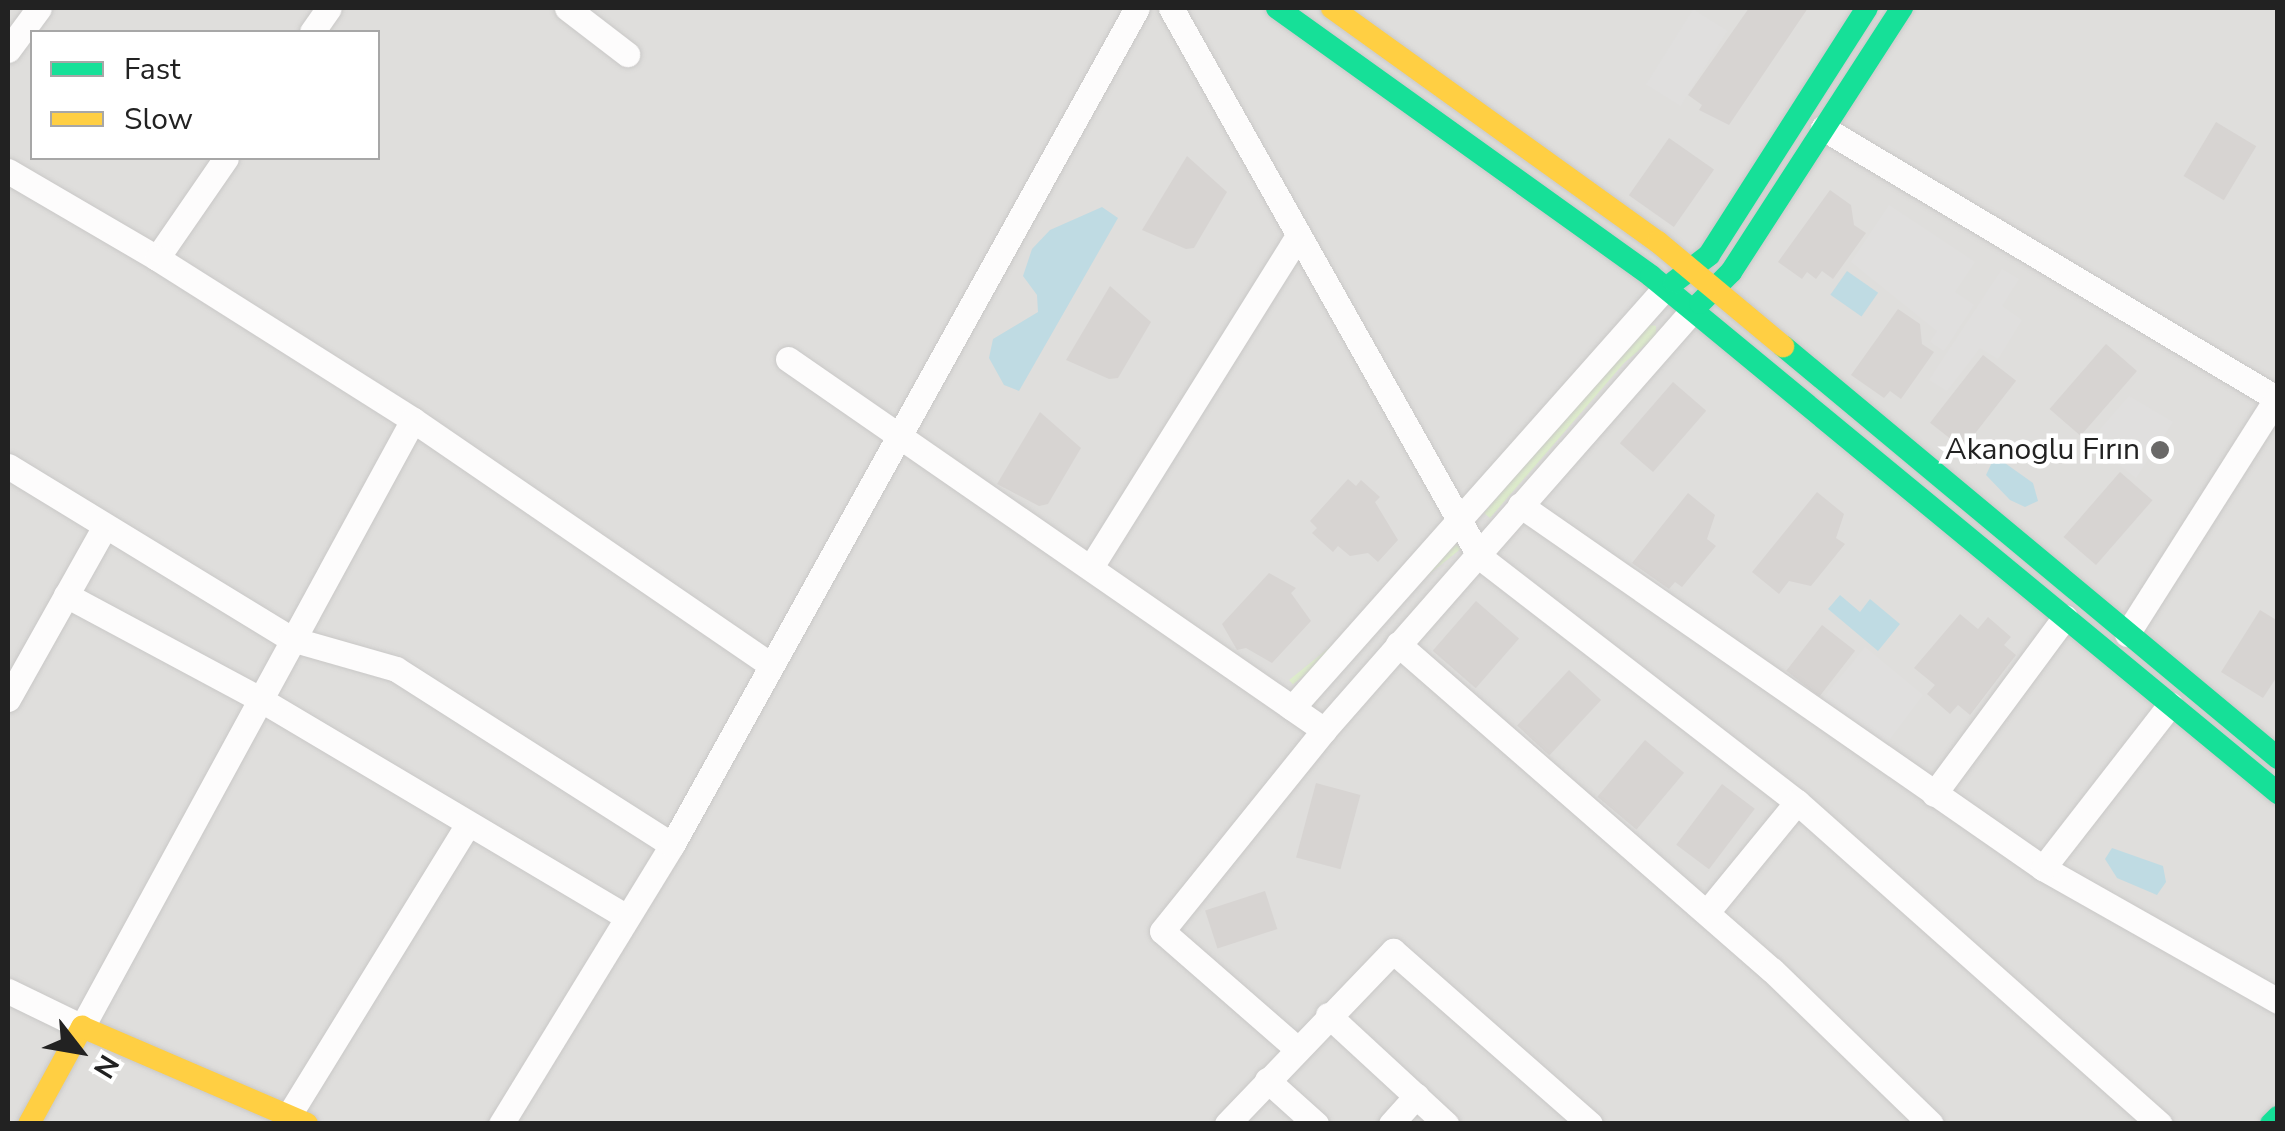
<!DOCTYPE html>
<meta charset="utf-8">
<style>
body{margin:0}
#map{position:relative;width:2285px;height:1131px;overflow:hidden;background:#f0eeeb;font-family:"Nunito Sans",sans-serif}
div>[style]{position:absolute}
.residential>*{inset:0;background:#dfdedc}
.grass>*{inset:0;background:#ddeccb;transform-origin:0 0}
.parking>*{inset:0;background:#e0dfde;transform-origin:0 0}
.water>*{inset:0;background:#bfdbe3;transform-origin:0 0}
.building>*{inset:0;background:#d7d4d2;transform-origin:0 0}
.roads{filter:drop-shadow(0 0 2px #c9c8c7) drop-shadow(0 0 2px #c9c8c7)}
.street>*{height:25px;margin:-12.5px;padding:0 12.5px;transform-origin:12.5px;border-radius:12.5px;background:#fdfcfc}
.fast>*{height:22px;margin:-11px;padding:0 11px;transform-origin:11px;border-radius:11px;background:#16e098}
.slow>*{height:22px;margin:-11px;padding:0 11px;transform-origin:11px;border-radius:11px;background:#ffcf43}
.dots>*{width:28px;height:28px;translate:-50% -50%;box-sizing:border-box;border:5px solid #fff;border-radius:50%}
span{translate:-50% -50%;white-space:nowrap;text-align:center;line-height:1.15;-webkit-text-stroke:9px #fff;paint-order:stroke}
.poi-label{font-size:30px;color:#222}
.right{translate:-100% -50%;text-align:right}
.frame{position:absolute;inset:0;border:10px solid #222;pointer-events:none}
.legend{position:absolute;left:30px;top:30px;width:350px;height:130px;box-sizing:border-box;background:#fff;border:2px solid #a7a7a7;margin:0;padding:12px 18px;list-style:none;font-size:30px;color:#222}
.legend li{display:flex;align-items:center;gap:20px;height:50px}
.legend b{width:50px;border:2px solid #a7a7a7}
.north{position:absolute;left:30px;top:1001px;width:100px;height:100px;-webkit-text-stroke:8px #fff;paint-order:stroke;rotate:121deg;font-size:28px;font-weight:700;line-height:40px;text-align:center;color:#222}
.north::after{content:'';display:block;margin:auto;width:35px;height:45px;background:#222;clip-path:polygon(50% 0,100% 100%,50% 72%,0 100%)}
</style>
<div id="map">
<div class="residential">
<i style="clip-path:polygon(evenodd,8px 8px,2277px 8px,2277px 1123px,8px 1123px,8px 8px,32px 32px,378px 32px,378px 158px,32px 158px,32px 32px)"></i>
</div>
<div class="grass">
<i style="clip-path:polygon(1645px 324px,1656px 326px,1656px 336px,1624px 363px,1490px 518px,1484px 513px)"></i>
<i style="left:1457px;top:544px;width:6px;height:216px;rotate:51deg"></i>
</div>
<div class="parking">
<i style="left:1693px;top:9px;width:41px;height:89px;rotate:32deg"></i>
<i style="clip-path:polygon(1889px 205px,1975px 262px,1955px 292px,1974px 305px,1944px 351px,1930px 342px,1937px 331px,1851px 262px)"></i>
<i style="clip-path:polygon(2002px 269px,2019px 279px,2002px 306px,2022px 320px,1998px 359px,1980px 348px,1947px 391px,1929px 380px)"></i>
<i style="clip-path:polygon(2129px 396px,2173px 422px,2136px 478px,2089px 442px)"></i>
<i style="clip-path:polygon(1865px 647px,1923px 695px,1884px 747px,1817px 705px)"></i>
</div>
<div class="water">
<i style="clip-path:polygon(1102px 207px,1118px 218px,1019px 391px,1004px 385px,989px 358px,993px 339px,1038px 312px,1037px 295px,1023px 276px,1032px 249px,1050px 230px)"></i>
<i style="left:1847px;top:271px;width:38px;height:29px;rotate:35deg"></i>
<i style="clip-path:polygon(1995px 456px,2033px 483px,2038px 501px,2025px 507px,2010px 500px,1986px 475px)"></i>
<i style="clip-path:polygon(1840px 595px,1860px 612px,1870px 599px,1900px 624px,1878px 651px,1828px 609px)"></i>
<i style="clip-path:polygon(2112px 848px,2163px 866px,2166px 882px,2157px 895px,2117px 878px,2105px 859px)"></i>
</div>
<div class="building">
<i style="clip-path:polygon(1749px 8px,1808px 8px,1729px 125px,1699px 110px,1702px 105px,1688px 95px)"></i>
<i style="left:2216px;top:122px;width:47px;height:63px;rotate:31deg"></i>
<i style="left:1669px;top:138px;width:55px;height:70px;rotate:35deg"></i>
<i style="clip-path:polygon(1187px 156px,1227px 192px,1194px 248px,1186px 249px,1142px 230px)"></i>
<i style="clip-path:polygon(1830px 190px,1851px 205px,1854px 225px,1866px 233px,1833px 279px,1822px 271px,1816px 279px,1807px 272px,1802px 279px,1778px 262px)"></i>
<i style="clip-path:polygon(1110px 286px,1151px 322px,1118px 378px,1109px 379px,1066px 360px)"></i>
<i style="clip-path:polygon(1898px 309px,1920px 324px,1922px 344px,1934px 352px,1901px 399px,1890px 391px,1884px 398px,1851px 375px)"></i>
<i style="left:2106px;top:344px;width:41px;height:86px;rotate:41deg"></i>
<i style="left:1983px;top:355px;width:42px;height:86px;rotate:38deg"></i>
<i style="left:1673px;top:382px;width:44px;height:81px;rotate:41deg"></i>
<i style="clip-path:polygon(1040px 412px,1081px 448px,1048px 504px,1039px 506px,997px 484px)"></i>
<i style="left:2120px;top:472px;width:43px;height:86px;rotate:41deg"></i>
<i style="clip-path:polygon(1348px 479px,1356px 486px,1361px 480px,1380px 497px,1375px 502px,1398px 540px,1378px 562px,1368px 553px,1350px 556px,1338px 546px,1333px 552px,1312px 533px,1317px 528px,1310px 521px)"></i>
<i style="clip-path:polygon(1817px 492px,1844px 514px,1836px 538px,1845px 544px,1811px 586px,1789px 581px,1779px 594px,1752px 572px)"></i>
<i style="clip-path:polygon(1688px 493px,1715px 515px,1707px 539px,1716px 546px,1682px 587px,1675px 582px,1669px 589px,1632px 563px)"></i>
<i style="clip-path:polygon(1269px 573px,1296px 588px,1291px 593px,1311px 621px,1272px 663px,1246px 648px,1237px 650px,1222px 624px)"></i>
<i style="left:1476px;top:601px;width:57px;height:66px;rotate:41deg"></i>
<i style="clip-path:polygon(2260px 610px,2278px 621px,2278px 675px,2263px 698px,2221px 672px)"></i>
<i style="clip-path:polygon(1960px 614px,1978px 629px,1988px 617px,2011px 637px,2004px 645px,2016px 655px,1970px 715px,1958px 705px,1950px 714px,1927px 694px,1935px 685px,1914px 668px)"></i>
<i style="left:1822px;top:625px;width:42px;height:58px;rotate:38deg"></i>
<i style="left:1569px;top:670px;width:44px;height:76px;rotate:43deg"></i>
<i style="left:1645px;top:740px;width:51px;height:74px;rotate:40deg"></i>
<i style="left:1316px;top:783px;width:46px;height:77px;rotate:15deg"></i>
<i style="left:1722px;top:784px;width:41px;height:76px;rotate:37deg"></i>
<i style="left:1265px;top:891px;width:40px;height:63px;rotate:72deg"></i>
</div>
<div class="roads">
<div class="street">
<i style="left:567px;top:8px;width:76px;rotate:37.5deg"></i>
<i style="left:1171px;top:8px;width:630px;rotate:60.63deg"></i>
<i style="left:1480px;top:557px;width:401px;rotate:37.7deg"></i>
<i style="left:1797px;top:802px;width:485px;rotate:41.6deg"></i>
<i style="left:312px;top:32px;width:29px;rotate:-55deg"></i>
<i style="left:8px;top:50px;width:52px;rotate:-53.6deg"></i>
<i style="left:1823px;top:128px;width:527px;rotate:30.8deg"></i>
<i style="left:8px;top:171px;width:173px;rotate:30.3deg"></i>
<i style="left:157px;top:258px;width:121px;rotate:-55.4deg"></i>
<i style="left:157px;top:258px;width:303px;rotate:32.3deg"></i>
<i style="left:413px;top:420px;width:434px;rotate:34.4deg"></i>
<i style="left:788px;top:359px;width:652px;rotate:34.69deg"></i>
<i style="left:8px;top:466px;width:332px;rotate:31.4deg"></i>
<i style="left:291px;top:639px;width:109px;rotate:15.9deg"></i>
<i style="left:396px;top:669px;width:327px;rotate:32.5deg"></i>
<i style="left:1520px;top:505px;width:637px;rotate:34.76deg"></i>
<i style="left:2043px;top:868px;width:270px;rotate:29.5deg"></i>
<i style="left:1091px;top:567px;width:390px;rotate:-58deg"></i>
<i style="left:66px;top:595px;width:218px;rotate:28.2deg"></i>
<i style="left:258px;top:698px;width:429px;rotate:30.7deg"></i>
<i style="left:2127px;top:634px;width:282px;rotate:-57.6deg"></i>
<i style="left:1398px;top:644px;width:496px;rotate:41.1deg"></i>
<i style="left:1772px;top:970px;width:221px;rotate:44.1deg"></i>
<i style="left:8px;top:699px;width:198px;rotate:-60.7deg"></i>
<i style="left:1292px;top:708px;width:562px;rotate:-48.39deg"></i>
<i style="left:1934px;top:794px;width:220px;rotate:-53.5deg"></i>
<i style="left:2043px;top:868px;width:207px;rotate:-52.1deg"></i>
<i style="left:1707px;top:912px;width:142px;rotate:-50.7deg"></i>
<i style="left:8px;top:991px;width:82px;rotate:25.9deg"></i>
<i style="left:82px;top:1027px;width:691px;rotate:-61.4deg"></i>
<i style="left:1328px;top:1015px;width:161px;rotate:42.7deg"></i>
<i style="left:1295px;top:1047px;width:176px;rotate:-138.9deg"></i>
<i style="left:1162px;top:931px;width:258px;rotate:-51.1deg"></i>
<i style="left:1324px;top:730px;width:558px;rotate:-48.71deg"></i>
<i style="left:1267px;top:1080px;width:66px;rotate:41.9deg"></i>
<i style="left:289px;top:1115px;width:339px;rotate:-58.4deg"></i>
<i style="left:501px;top:1124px;width:327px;rotate:-58.5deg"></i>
<i style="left:672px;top:845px;width:957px;rotate:-60.95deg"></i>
<i style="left:1227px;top:1124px;width:240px;rotate:-46.2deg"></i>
<i style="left:1393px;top:951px;width:262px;rotate:41.3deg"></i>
<i style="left:1391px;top:1124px;width:38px;rotate:-48deg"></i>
</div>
<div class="fast">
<i style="left:1277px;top:8px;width:460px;rotate:35.6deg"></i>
<i style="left:1651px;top:276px;width:813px;rotate:39.51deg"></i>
<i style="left:1674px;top:282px;width:44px;rotate:-37.6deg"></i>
<i style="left:1709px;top:255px;width:293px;rotate:-57.4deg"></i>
<i style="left:1700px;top:303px;width:44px;rotate:-45deg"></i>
<i style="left:1731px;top:272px;width:315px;rotate:-57.1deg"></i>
<i style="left:1783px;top:346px;width:644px;rotate:39.77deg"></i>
<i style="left:2271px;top:1124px;width:10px;rotate:-45deg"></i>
</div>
<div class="slow">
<i style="left:1332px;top:8px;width:401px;rotate:35.7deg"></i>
<i style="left:1658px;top:242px;width:163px;rotate:39.8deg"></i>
<i style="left:29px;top:1124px;width:111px;rotate:-61.3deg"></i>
<i style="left:82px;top:1027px;width:245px;rotate:23.3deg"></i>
</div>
</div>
<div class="dots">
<i style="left:2160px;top:450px;background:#6a6968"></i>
</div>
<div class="poi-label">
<span class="right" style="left:2140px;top:450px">Akanoglu Fırın</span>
</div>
<div class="frame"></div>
<ul class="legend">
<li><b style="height:12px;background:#16e098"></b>Fast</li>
<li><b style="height:12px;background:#ffcf43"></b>Slow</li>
</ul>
<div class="north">N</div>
</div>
